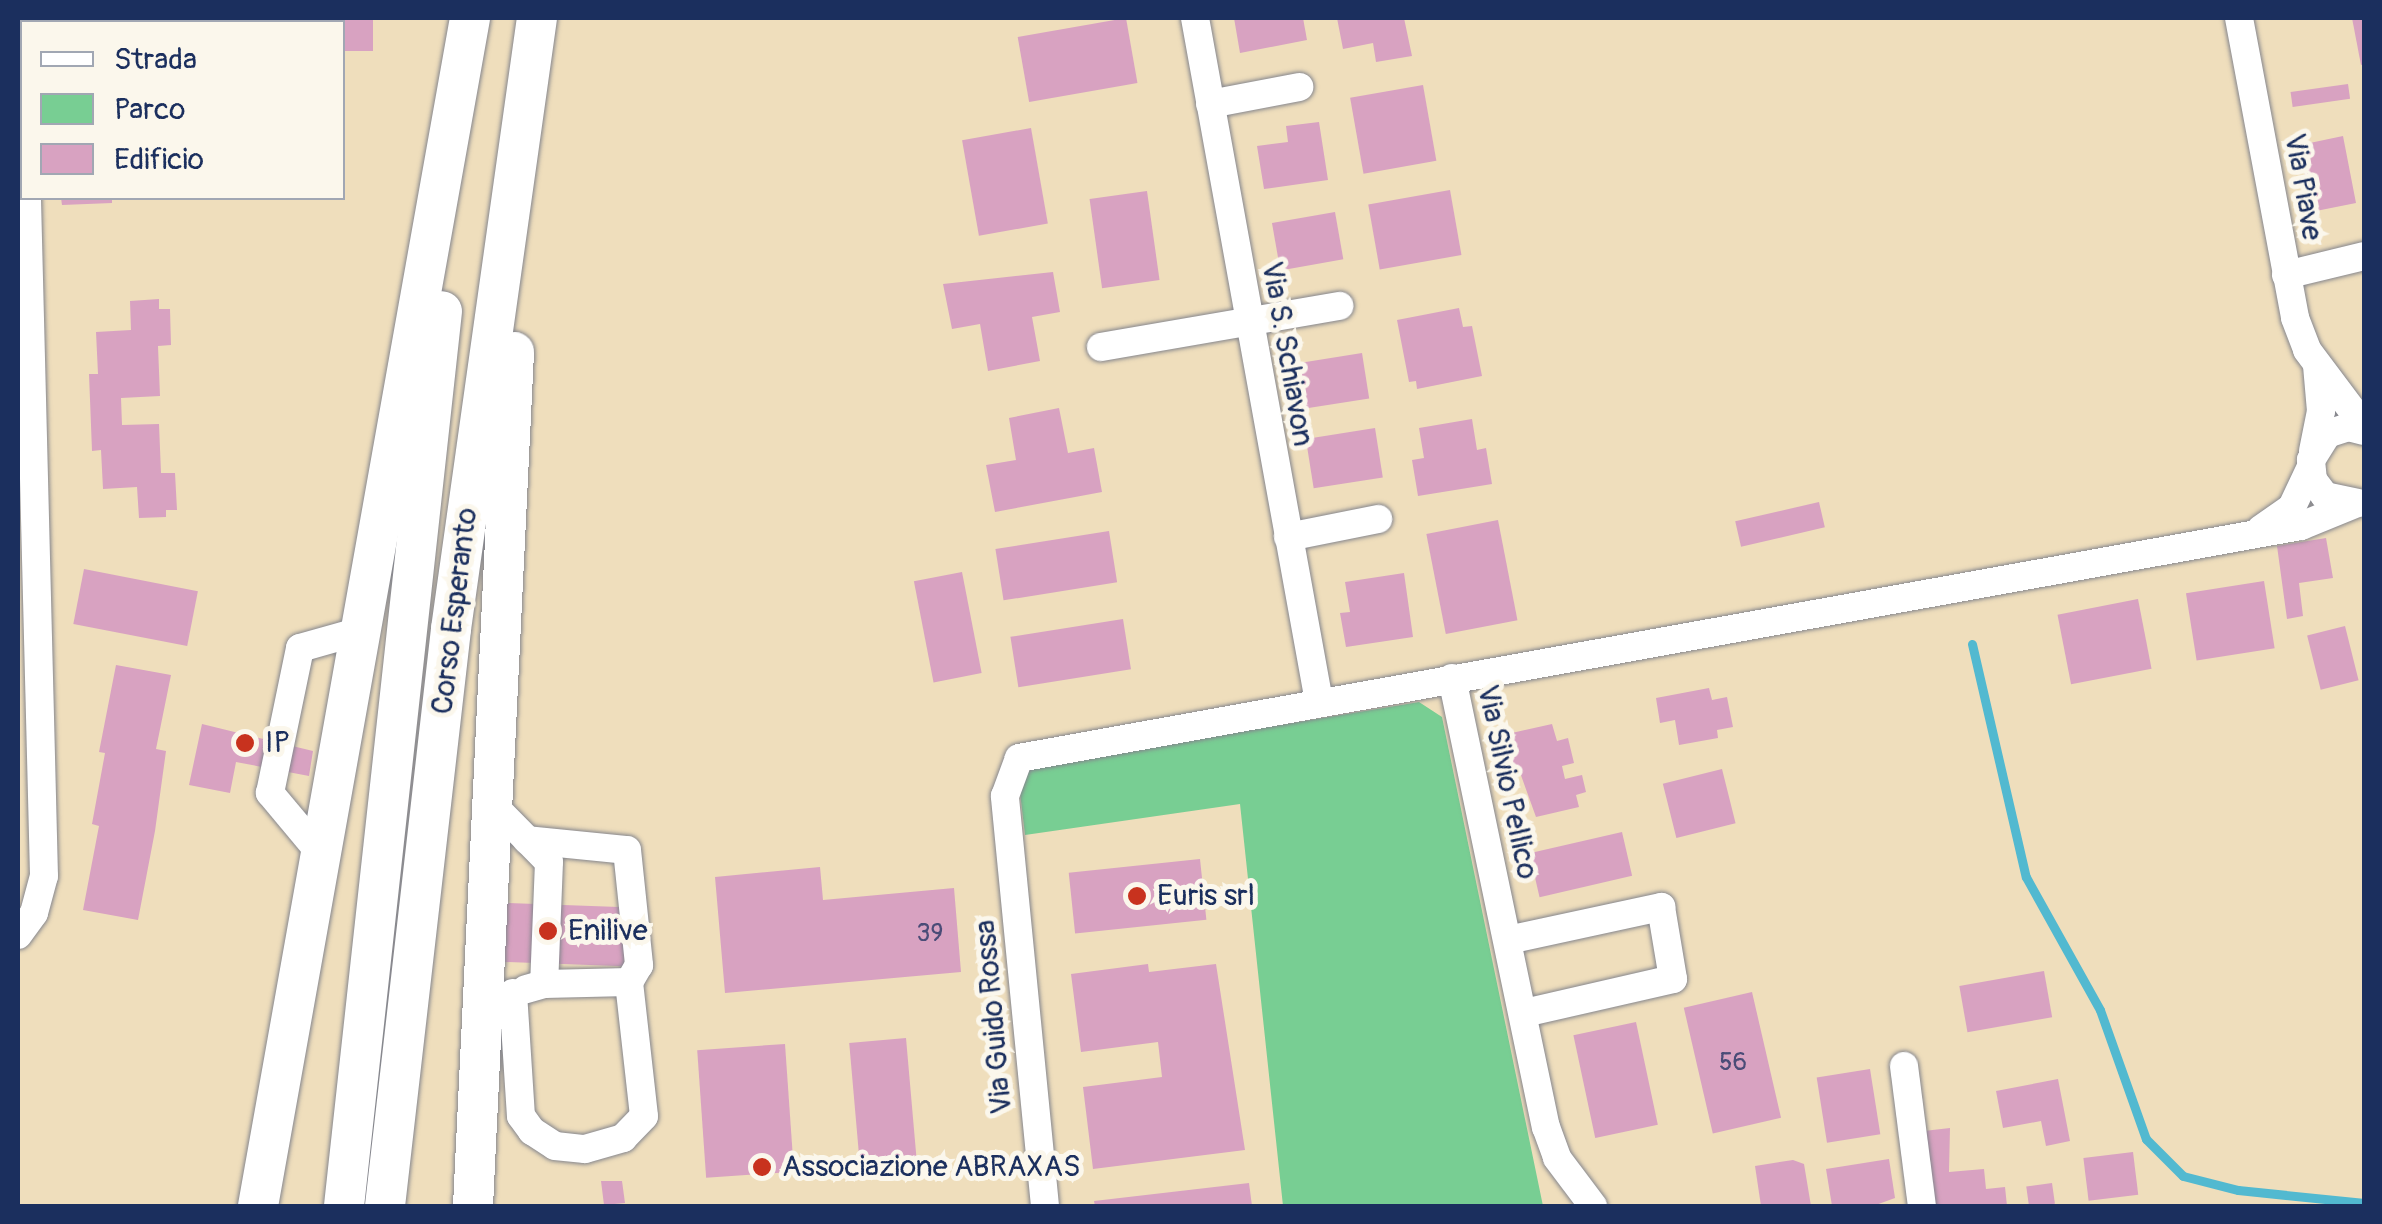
<!DOCTYPE html>
<style>
body{margin:0}
#map{position:relative;width:2382px;height:1224px;overflow:hidden;background:#efdebc;font-family:Pangolin,sans-serif}
div>[style]{position:absolute}
.green>*{inset:0;background:#78ce93}
.stream>*{height:9px;margin:-4.5px;padding:0 4.5px;transform-origin:4.5px;border-radius:4.5px;background:#52b9d0}
.building>*{inset:0;background:#d8a2c1;transform-origin:0 0}
.roads{filter:drop-shadow(0 0 2px #85868d) drop-shadow(0 0 2px #85868d)}
.minor>*{height:28px;margin:-14px;padding:0 14px;transform-origin:14px;border-radius:14px;background:#fff}
.highway>*{height:40px;margin:-20px;padding:0 20px;transform-origin:20px;border-radius:20px;background:#fff}
.dots>*{width:28px;height:28px;translate:-50% -50%;box-sizing:border-box;border:5px solid #fbf7ec;border-radius:50%}
span{translate:-50% -50%;white-space:nowrap;text-align:center;line-height:1.15;-webkit-text-stroke:10px #fbf7ec;paint-order:stroke}
.number-label{font-size:25px;color:#4a4c77}
.number-label span{-webkit-text-stroke-width:0}
.street-label{font-size:30px;color:#1b2f5e}
.poi-label{font-size:30px;color:#1b2f5e}
.left{translate:0 -50%;text-align:left}
.frame{position:absolute;inset:0;border:20px solid #1b2f5e;pointer-events:none}
.legend{position:absolute;left:20px;top:20px;width:325px;height:180px;box-sizing:border-box;background:#fbf7ec;border:2px solid #a1a7b3;margin:0;padding:12px 18px;list-style:none;font-size:30px;color:#1b2f5e}
.legend li{display:flex;align-items:center;gap:20px;height:50px}
.legend b{width:50px;border:2px solid #a1a7b3}
</style>
<div id="map">
<div class="green">
<i style="clip-path:polygon(1419px 702px,1442px 717px,1543px 1206px,1283px 1206px,1240px 804px,1025px 835px,1019px 784px,1032px 766px)"></i>
</div>
<div class="stream">
<i style="left:1972px;top:644px;width:239px;rotate:77deg"></i>
<i style="left:2026px;top:877px;width:152px;rotate:60.9deg"></i>
<i style="left:2100px;top:1010px;width:137px;rotate:70.4deg"></i>
<i style="left:2146px;top:1139px;width:52px;rotate:45deg"></i>
<i style="left:2183px;top:1176px;width:57px;rotate:14.3deg"></i>
<i style="left:2238px;top:1190px;width:127px;rotate:5.9deg"></i>
</div>
<div class="building">
<i style="clip-path:polygon(323px 18px,373px 18px,373px 51px,342px 51px,342px 22px)"></i>
<i style="left:1126px;top:18px;width:66px;height:110px;rotate:80deg"></i>
<i style="clip-path:polygon(1234px 18px,1303px 18px,1307px 40px,1240px 53px)"></i>
<i style="clip-path:polygon(1337px 18px,1404px 18px,1412px 56px,1376px 62px,1373px 43px,1343px 49px)"></i>
<i style="clip-path:polygon(2352px 18px,2364px 18px,2364px 64px,2361px 65px)"></i>
<i style="left:2348px;top:84px;width:15px;height:58px;rotate:82deg"></i>
<i style="left:1423px;top:85px;width:77px;height:74px;rotate:80deg"></i>
<i style="clip-path:polygon(1319px 122px,1328px 180px,1264px 189px,1257px 146px,1288px 142px,1286px 126px)"></i>
<i style="left:1031px;top:128px;width:97px;height:70px;rotate:80deg"></i>
<i style="clip-path:polygon(2343px 136px,2356px 203px,2316px 211px,2301px 162px,2309px 160px,2305px 144px)"></i>
<i style="left:1450px;top:190px;width:66px;height:83px;rotate:80deg"></i>
<i style="left:1147px;top:191px;width:90px;height:58px;rotate:82deg"></i>
<i style="clip-path:polygon(61px 198px,112px 198px,112px 203px,62px 205px)"></i>
<i style="left:1335px;top:212px;width:48px;height:64px;rotate:80deg"></i>
<i style="clip-path:polygon(1053px 272px,1060px 312px,1032px 317px,1040px 361px,988px 371px,980px 324px,952px 329px,943px 284px)"></i>
<i style="clip-path:polygon(159px 299px,159px 309px,170px 309px,171px 345px,158px 346px,160px 396px,121px 398px,122px 425px,159px 424px,161px 473px,175px 473px,177px 510px,166px 510px,166px 517px,139px 518px,137px 487px,103px 489px,101px 450px,92px 451px,89px 374px,98px 374px,96px 332px,131px 330px,130px 301px)"></i>
<i style="clip-path:polygon(1459px 308px,1463px 327px,1472px 326px,1482px 376px,1417px 389px,1416px 381px,1409px 382px,1397px 320px)"></i>
<i style="left:1362px;top:353px;width:46px;height:68px;rotate:81deg"></i>
<i style="clip-path:polygon(1059px 408px,1068px 453px,1094px 448px,1102px 492px,995px 512px,986px 465px,1016px 460px,1009px 418px)"></i>
<i style="clip-path:polygon(1472px 419px,1477px 450px,1486px 448px,1492px 484px,1418px 496px,1412px 460px,1424px 458px,1419px 428px)"></i>
<i style="left:1375px;top:428px;width:50px;height:70px;rotate:81deg"></i>
<i style="left:1819px;top:502px;width:26px;height:86px;rotate:77deg"></i>
<i style="left:1498px;top:520px;width:102px;height:73px;rotate:79deg"></i>
<i style="left:1109px;top:531px;width:52px;height:115px;rotate:81deg"></i>
<i style="clip-path:polygon(2326px 538px,2333px 578px,2299px 583px,2303px 616px,2287px 619px,2277px 546px)"></i>
<i style="left:84px;top:569px;width:116px;height:56px;rotate:11deg"></i>
<i style="left:962px;top:572px;width:103px;height:49px;rotate:79deg"></i>
<i style="clip-path:polygon(1404px 573px,1413px 637px,1346px 647px,1340px 613px,1350px 612px,1345px 582px)"></i>
<i style="left:2264px;top:581px;width:68px;height:79px;rotate:81deg"></i>
<i style="left:2138px;top:599px;width:71px;height:82px;rotate:79deg"></i>
<i style="left:1123px;top:619px;width:51px;height:114px;rotate:81deg"></i>
<i style="left:2345px;top:626px;width:56px;height:39px;rotate:76deg"></i>
<i style="clip-path:polygon(116px 665px,171px 675px,156px 749px,166px 751px,155px 831px,138px 920px,83px 910px,99px 826px,92px 824px,105px 753px,99px 752px)"></i>
<i style="clip-path:polygon(1709px 688px,1712px 700px,1727px 697px,1733px 727px,1717px 730px,1718px 738px,1679px 745px,1675px 720px,1660px 723px,1656px 698px)"></i>
<i style="clip-path:polygon(202px 724px,313px 751px,309px 776px,236px 762px,230px 793px,189px 785px)"></i>
<i style="clip-path:polygon(1552px 724px,1557px 741px,1568px 738px,1574px 763px,1562px 766px,1565px 779px,1582px 775px,1586px 792px,1576px 795px,1579px 807px,1536px 817px,1518px 767px,1511px 768px,1503px 735px)"></i>
<i style="left:1722px;top:769px;width:56px;height:61px;rotate:76deg"></i>
<i style="left:1622px;top:832px;width:45px;height:95px;rotate:77deg"></i>
<i style="left:1200px;top:859px;width:61px;height:132px;rotate:84deg"></i>
<i style="clip-path:polygon(820px 867px,823px 900px,954px 888px,961px 972px,725px 993px,715px 877px)"></i>
<i style="left:506px;top:903px;width:120px;height:59px;rotate:2deg"></i>
<i style="clip-path:polygon(1148px 964px,1149px 972px,1216px 964px,1245px 1150px,1093px 1169px,1083px 1087px,1162px 1077px,1158px 1042px,1081px 1052px,1071px 974px)"></i>
<i style="left:2044px;top:971px;width:47px;height:86px;rotate:80deg"></i>
<i style="left:1752px;top:992px;width:129px;height:70px;rotate:77deg"></i>
<i style="left:1636px;top:1022px;width:105px;height:64px;rotate:78deg"></i>
<i style="left:906px;top:1038px;width:129px;height:57px;rotate:85deg"></i>
<i style="left:785px;top:1044px;width:128px;height:88px;rotate:86deg"></i>
<i style="left:1870px;top:1069px;width:66px;height:54px;rotate:81deg"></i>
<i style="clip-path:polygon(2058px 1079px,2070px 1141px,2046px 1146px,2041px 1121px,2003px 1128px,1996px 1091px)"></i>
<i style="clip-path:polygon(1950px 1128px,1949px 1172px,1984px 1169px,1986px 1189px,2005px 1187px,2007px 1206px,1930px 1206px,1915px 1132px)"></i>
<i style="left:2133px;top:1152px;width:43px;height:50px;rotate:83deg"></i>
<i style="clip-path:polygon(1889px 1159px,1895px 1198px,1873px 1206px,1832px 1206px,1826px 1169px)"></i>
<i style="clip-path:polygon(1793px 1160px,1804px 1164px,1811px 1206px,1761px 1206px,1755px 1166px)"></i>
<i style="clip-path:polygon(601px 1181px,622px 1181px,625px 1203px,604px 1205px)"></i>
<i style="clip-path:polygon(1249px 1183px,1252px 1206px,1095px 1206px,1094px 1201px)"></i>
<i style="left:2052px;top:1183px;width:21px;height:26px;rotate:82deg"></i>
</div>
<div class="roads">
<div class="minor">
<i style="left:21px;top:18px;width:54px;rotate:88.9deg"></i>
<i style="left:1195px;top:18px;width:695px;rotate:79.72deg"></i>
<i style="left:2239px;top:18px;width:305px;rotate:79.4deg"></i>
<i style="left:2295px;top:318px;width:34px;rotate:69deg"></i>
<i style="left:2307px;top:350px;width:95px;rotate:53.1deg"></i>
<i style="left:1210px;top:104px;width:91px;rotate:-10.8deg"></i>
<i style="left:2286px;top:275px;width:80px;rotate:-13.7deg"></i>
<i style="left:1101px;top:347px;width:242px;rotate:-9.8deg"></i>
<i style="left:2313px;top:451px;width:41px;rotate:-78.7deg"></i>
<i style="left:2321px;top:411px;width:46px;rotate:-95deg"></i>
<i style="left:2358px;top:503px;width:34px;rotate:-168deg"></i>
<i style="left:2325px;top:496px;width:20px;rotate:-127deg"></i>
<i style="left:2313px;top:480px;width:20px;rotate:-96deg"></i>
<i style="left:2311px;top:460px;width:31px;rotate:-58deg"></i>
<i style="left:2327px;top:434px;width:22px;rotate:-18deg"></i>
<i style="left:2348px;top:427px;width:16px;rotate:14deg"></i>
<i style="left:2261px;top:529px;width:38px;rotate:-35deg"></i>
<i style="left:2292px;top:507px;width:42px;rotate:-64.7deg"></i>
<i style="left:1288px;top:537px;width:92px;rotate:-11.3deg"></i>
<i style="left:1452px;top:678px;width:459px;rotate:78.2deg"></i>
<i style="left:1546px;top:1127px;width:33px;rotate:70deg"></i>
<i style="left:1557px;top:1158px;width:60px;rotate:53.1deg"></i>
<i style="left:490px;top:802px;width:84px;rotate:45.5deg"></i>
<i style="left:549px;top:862px;width:122px;rotate:92.3deg"></i>
<i style="left:544px;top:984px;width:19px;rotate:164deg"></i>
<i style="left:527px;top:840px;width:100px;rotate:5.7deg"></i>
<i style="left:627px;top:850px;width:116px;rotate:84deg"></i>
<i style="left:639px;top:965px;width:20px;rotate:120deg"></i>
<i style="left:321px;top:854px;width:80px;rotate:-129.9deg"></i>
<i style="left:270px;top:793px;width:148px;rotate:-78.3deg"></i>
<i style="left:300px;top:648px;width:62px;rotate:-15.8deg"></i>
<i style="left:18px;top:935px;width:27px;rotate:-54deg"></i>
<i style="left:34px;top:913px;width:38px;rotate:-75deg"></i>
<i style="left:44px;top:876px;width:678px;rotate:-91.44deg"></i>
<i style="left:1508px;top:940px;width:157px;rotate:-12.2deg"></i>
<i style="left:1661px;top:907px;width:73px;rotate:80.5deg"></i>
<i style="left:1673px;top:979px;width:153px;rotate:167.1deg"></i>
<i style="left:513px;top:993px;width:123px;rotate:86.3deg"></i>
<i style="left:521px;top:1116px;width:19px;rotate:54deg"></i>
<i style="left:532px;top:1131px;width:27px;rotate:33deg"></i>
<i style="left:555px;top:1146px;width:30px;rotate:6deg"></i>
<i style="left:585px;top:1149px;width:40px;rotate:-16deg"></i>
<i style="left:623px;top:1138px;width:30px;rotate:-46deg"></i>
<i style="left:644px;top:1116px;width:135px;rotate:-96.4deg"></i>
<i style="left:629px;top:982px;width:85px;rotate:178.7deg"></i>
<i style="left:1904px;top:1066px;width:141px;rotate:82.7deg"></i>
<i style="left:1045px;top:1206px;width:412px;rotate:-95.6deg"></i>
<i style="left:1005px;top:796px;width:40px;rotate:-69.8deg"></i>
<i style="left:1019px;top:758px;width:1303px;rotate:-10.26deg"></i>
<i style="left:2301px;top:526px;width:58px;rotate:-22.2deg"></i>
</div>
<div class="highway">
<i style="left:258px;top:1206px;width:1207px;rotate:-79.88deg"></i>
<i style="left:344px;top:1206px;width:900px;rotate:-83.75deg"></i>
<i style="left:385px;top:1206px;width:581px;rotate:-83.47deg"></i>
<i style="left:451px;top:629px;width:617px;rotate:-81.99deg"></i>
<i style="left:473px;top:1206px;width:855px;rotate:-87.25deg"></i>
</div>
</div>
<div class="dots">
<i style="left:245px;top:743px;background:#c8321e"></i>
<i style="left:1137px;top:896px;background:#c8321e"></i>
<i style="left:548px;top:931px;background:#c8321e"></i>
<i style="left:762px;top:1167px;background:#c8321e"></i>
</div>
<div class="number-label">
<span style="left:930px;top:934px">39</span>
<span style="left:1733px;top:1063px">56</span>
</div>
<div class="street-label">
<span style="left:2303px;top:187px;rotate:80deg">Via Piave</span>
<span style="left:1287px;top:354px;rotate:80deg">Via S. Schiavon</span>
<span style="left:455px;top:611px;rotate:-83deg">Corso Esperanto</span>
<span style="left:1507px;top:782px;rotate:78deg">Via Silvio Pellico</span>
<span style="left:994px;top:1017px;rotate:-95deg">Via Guido Rossa</span>
</div>
<div class="poi-label">
<span class="left" style="left:265px;top:743px">IP</span>
<span class="left" style="left:1157px;top:896px">Euris srl</span>
<span class="left" style="left:568px;top:931px">Enilive</span>
<span class="left" style="left:782px;top:1167px">Associazione ABRAXAS</span>
</div>
<div class="frame"></div>
<ul class="legend">
<li><b style="height:12px;background:#fff"></b>Strada</li>
<li><b style="height:28px;background:#78ce93"></b>Parco</li>
<li><b style="height:28px;background:#d8a2c1"></b>Edificio</li>
</ul>
</div>
